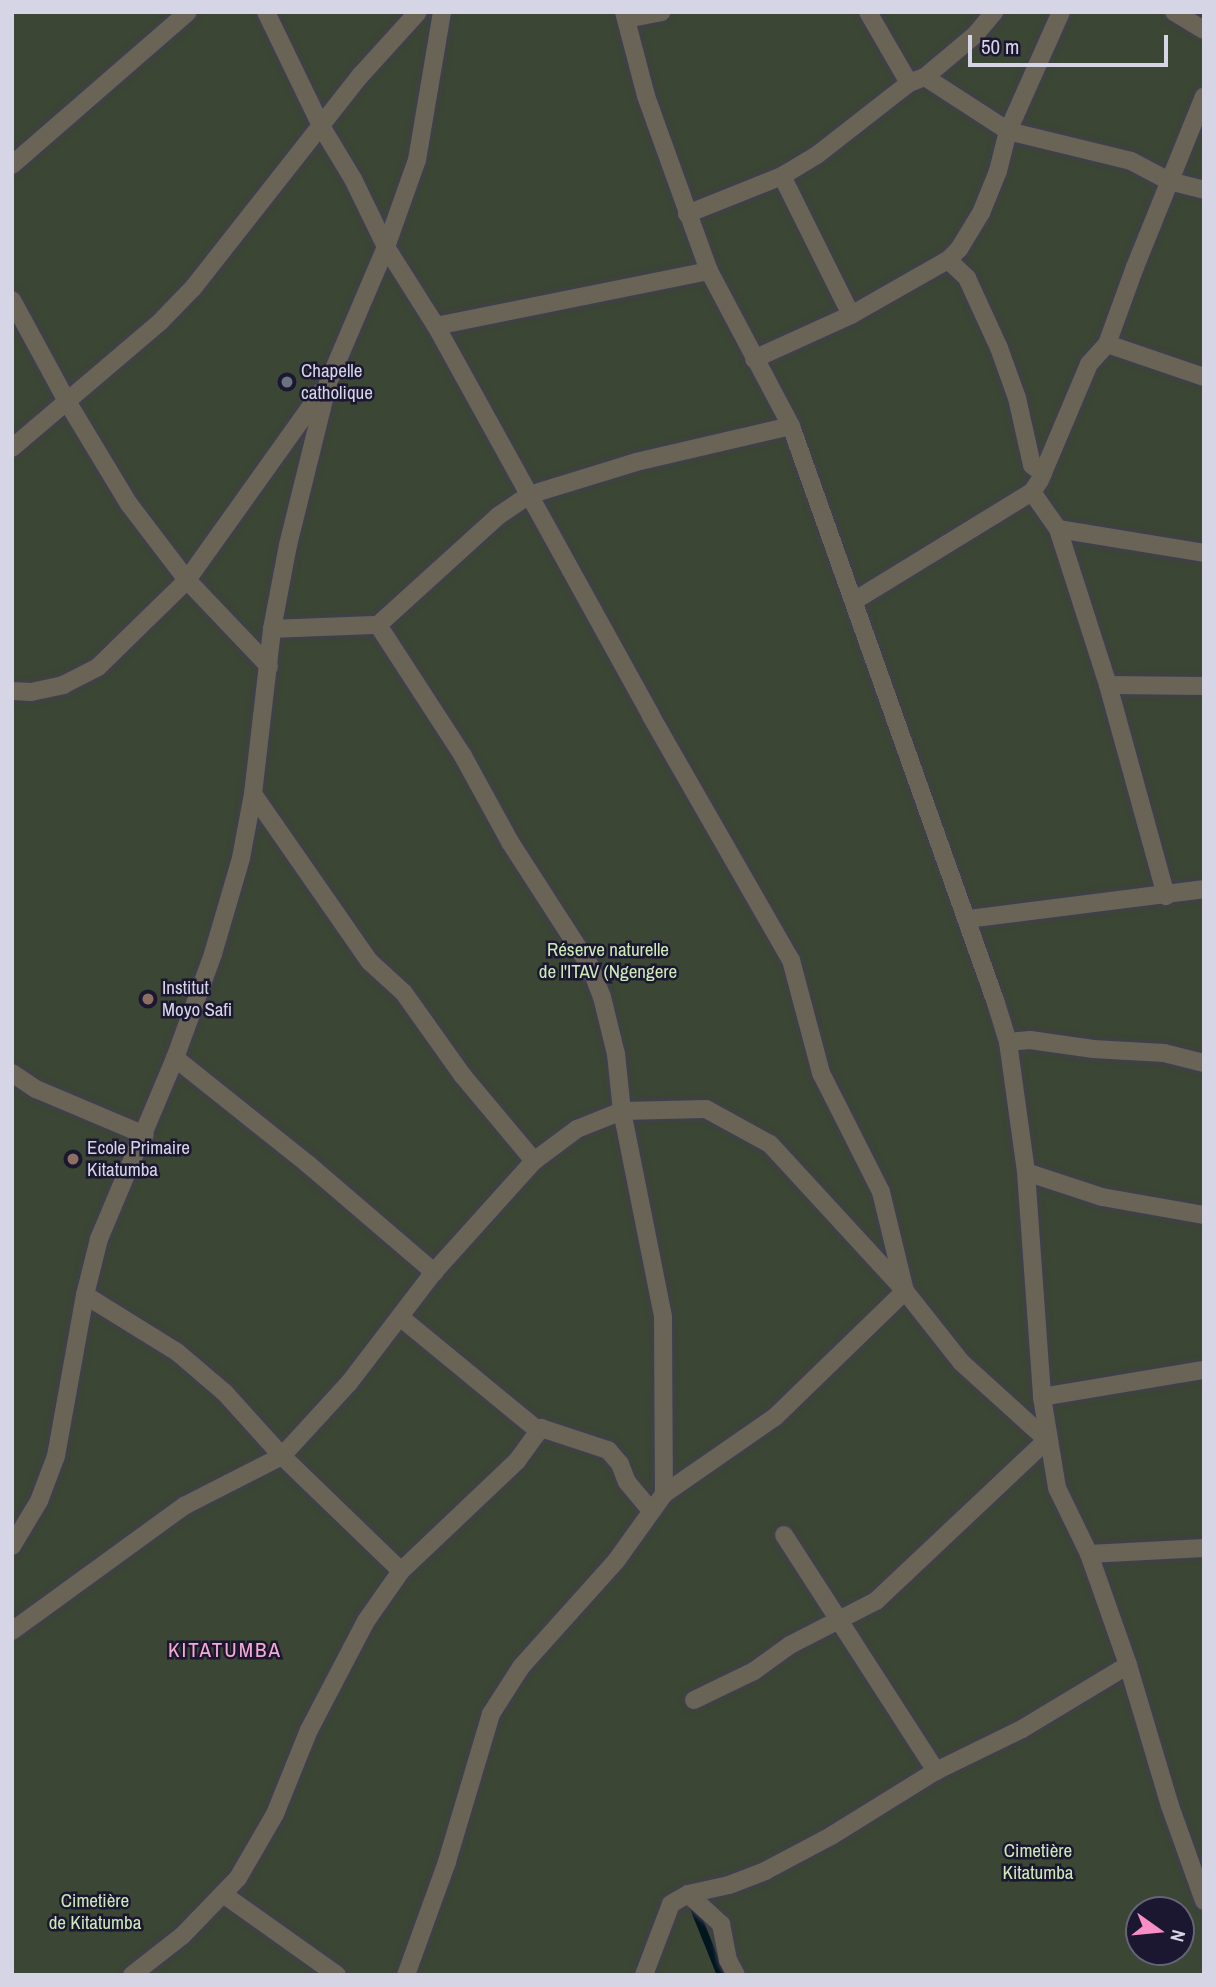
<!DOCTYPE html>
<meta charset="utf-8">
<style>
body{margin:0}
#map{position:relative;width:1216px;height:1987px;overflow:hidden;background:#24213b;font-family:"Archivo Narrow",sans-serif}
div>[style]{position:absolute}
.green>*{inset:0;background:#3c4634}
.stream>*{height:8px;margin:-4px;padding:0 4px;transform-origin:4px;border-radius:4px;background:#00171e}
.roads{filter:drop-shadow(0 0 2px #403e56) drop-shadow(0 0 2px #403e56)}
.minor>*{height:18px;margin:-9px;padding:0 9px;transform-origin:9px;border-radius:9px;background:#6a6457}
.dots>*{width:19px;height:19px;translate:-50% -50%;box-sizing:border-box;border:4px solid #1b1730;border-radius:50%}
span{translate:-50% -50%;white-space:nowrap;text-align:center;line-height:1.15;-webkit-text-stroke:5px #1b1730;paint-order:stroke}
.poi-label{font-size:19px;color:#d6d5e6}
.left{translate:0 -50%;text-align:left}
.park-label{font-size:19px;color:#cdeab7}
.neighbourhood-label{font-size:21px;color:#f7abd1;letter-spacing:2px}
.frame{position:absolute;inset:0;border:14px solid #d6d5e6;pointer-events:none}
.north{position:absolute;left:1125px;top:1896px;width:70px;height:70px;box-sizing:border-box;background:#1b1730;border:2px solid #666379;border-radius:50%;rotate:105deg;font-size:19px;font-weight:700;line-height:28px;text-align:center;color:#d6d5e6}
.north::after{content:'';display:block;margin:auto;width:24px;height:32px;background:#fa8fc7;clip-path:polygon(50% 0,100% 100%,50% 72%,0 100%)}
.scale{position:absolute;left:968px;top:35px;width:200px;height:32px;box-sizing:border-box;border:4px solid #d6d5e6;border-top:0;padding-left:9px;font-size:21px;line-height:24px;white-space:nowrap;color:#d6d5e6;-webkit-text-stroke:5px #1b1730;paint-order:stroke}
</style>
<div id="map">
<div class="green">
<i style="clip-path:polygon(evenodd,12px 12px,1204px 12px,1204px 1975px,12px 1975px,12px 12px,1139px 1910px,1181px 1910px,1181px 1952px,1139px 1952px,1139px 1910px)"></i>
</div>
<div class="stream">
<i style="left:692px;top:1903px;width:78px;rotate:68.1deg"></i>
</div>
<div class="roads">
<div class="minor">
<i style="left:266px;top:12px;width:127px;rotate:64.2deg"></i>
<i style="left:321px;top:126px;width:62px;rotate:58.9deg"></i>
<i style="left:353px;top:179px;width:76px;rotate:64.1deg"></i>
<i style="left:386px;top:247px;width:93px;rotate:57.7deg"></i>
<i style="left:436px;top:326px;width:445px;rotate:61.1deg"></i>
<i style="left:651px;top:716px;width:281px;rotate:60.2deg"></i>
<i style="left:791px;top:960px;width:117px;rotate:75.1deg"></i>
<i style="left:821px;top:1073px;width:133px;rotate:63.2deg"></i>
<i style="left:881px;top:1192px;width:102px;rotate:76.4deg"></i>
<i style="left:905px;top:1291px;width:181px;rotate:135.9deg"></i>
<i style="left:775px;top:1417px;width:135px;rotate:145.3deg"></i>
<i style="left:664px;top:1494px;width:82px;rotate:125.6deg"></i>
<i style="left:616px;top:1561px;width:142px;rotate:131.9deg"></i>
<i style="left:521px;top:1667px;width:56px;rotate:122.6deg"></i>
<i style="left:491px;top:1714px;width:154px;rotate:106.6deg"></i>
<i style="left:447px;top:1862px;width:120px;rotate:109.9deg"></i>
<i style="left:624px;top:12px;width:87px;rotate:75.3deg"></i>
<i style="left:646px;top:96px;width:186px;rotate:70.2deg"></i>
<i style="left:709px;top:271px;width:175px;rotate:62.1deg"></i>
<i style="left:791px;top:426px;width:612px;rotate:70.44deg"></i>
<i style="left:996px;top:1003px;width:41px;rotate:72.9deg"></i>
<i style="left:1008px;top:1042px;width:131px;rotate:82.1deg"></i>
<i style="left:1026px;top:1172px;width:226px;rotate:85.9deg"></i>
<i style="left:1042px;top:1397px;width:92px;rotate:80.6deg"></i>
<i style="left:1057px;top:1488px;width:73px;rotate:64.1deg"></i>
<i style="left:1089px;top:1554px;width:118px;rotate:70.6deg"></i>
<i style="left:1128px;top:1665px;width:147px;rotate:73.4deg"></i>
<i style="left:1170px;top:1806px;width:101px;rotate:70.3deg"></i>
<i style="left:868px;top:12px;width:82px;rotate:60deg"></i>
<i style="left:1174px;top:12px;width:35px;rotate:31deg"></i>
<i style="left:626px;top:19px;width:36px;rotate:-11deg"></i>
<i style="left:925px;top:77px;width:99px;rotate:33deg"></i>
<i style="left:1008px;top:131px;width:127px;rotate:13.7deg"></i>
<i style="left:1131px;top:161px;width:43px;rotate:27.8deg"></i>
<i style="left:1169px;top:181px;width:36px;rotate:14deg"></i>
<i style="left:12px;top:165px;width:233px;rotate:-41deg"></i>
<i style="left:782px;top:176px;width:155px;rotate:63.6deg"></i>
<i style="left:687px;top:214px;width:102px;rotate:-21.8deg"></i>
<i style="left:782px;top:176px;width:41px;rotate:-31deg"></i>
<i style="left:817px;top:155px;width:117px;rotate:-38deg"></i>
<i style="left:909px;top:83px;width:17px;rotate:-21deg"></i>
<i style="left:925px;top:77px;width:65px;rotate:-40deg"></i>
<i style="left:975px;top:35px;width:30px;rotate:-50deg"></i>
<i style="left:948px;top:260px;width:26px;rotate:43deg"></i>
<i style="left:967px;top:278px;width:77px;rotate:65.4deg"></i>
<i style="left:999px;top:348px;width:53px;rotate:70.2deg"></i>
<i style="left:1017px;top:398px;width:69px;rotate:77.4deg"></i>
<i style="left:1032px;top:465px;width:14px;rotate:39deg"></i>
<i style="left:12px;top:300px;width:117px;rotate:61.5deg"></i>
<i style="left:68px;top:403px;width:118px;rotate:58.9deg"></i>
<i style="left:129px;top:504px;width:96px;rotate:52.7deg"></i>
<i style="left:187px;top:580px;width:119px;rotate:46.4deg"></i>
<i style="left:436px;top:326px;width:278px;rotate:-11.4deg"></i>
<i style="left:1107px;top:344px;width:102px;rotate:18.8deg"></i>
<i style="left:754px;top:359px;width:107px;rotate:-24.4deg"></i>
<i style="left:851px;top:315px;width:112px;rotate:-29.6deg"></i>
<i style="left:948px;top:260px;width:16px;rotate:-45deg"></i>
<i style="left:959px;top:249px;width:42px;rotate:-58.6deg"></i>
<i style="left:981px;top:213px;width:45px;rotate:-68deg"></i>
<i style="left:998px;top:171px;width:41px;rotate:-76deg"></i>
<i style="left:1008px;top:131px;width:130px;rotate:-66deg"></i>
<i style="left:12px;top:448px;width:194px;rotate:-40.4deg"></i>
<i style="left:160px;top:322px;width:47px;rotate:-45.9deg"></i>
<i style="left:193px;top:288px;width:270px;rotate:-51.8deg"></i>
<i style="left:360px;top:76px;width:86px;rotate:-47.8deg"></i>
<i style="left:1032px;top:492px;width:45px;rotate:54.9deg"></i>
<i style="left:1058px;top:529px;width:148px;rotate:9.3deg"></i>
<i style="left:1058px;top:529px;width:164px;rotate:72.2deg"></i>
<i style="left:1108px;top:685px;width:219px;rotate:74.6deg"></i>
<i style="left:854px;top:601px;width:209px;rotate:-31.5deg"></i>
<i style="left:1032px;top:492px;width:14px;rotate:-56deg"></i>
<i style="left:1040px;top:480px;width:126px;rotate:-67.1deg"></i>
<i style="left:1089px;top:364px;width:27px;rotate:-48deg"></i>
<i style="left:1107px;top:344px;width:82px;rotate:-70deg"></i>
<i style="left:1135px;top:267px;width:184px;rotate:-68deg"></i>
<i style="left:378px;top:625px;width:156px;rotate:57deg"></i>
<i style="left:463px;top:756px;width:98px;rotate:61.3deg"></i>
<i style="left:510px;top:842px;width:148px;rotate:57.2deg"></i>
<i style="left:590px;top:966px;width:33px;rotate:69deg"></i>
<i style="left:602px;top:997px;width:59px;rotate:76.2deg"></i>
<i style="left:616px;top:1054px;width:57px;rotate:84deg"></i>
<i style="left:622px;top:1111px;width:210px;rotate:78.7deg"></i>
<i style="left:663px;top:1317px;width:177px;rotate:89.7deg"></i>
<i style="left:272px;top:629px;width:106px;rotate:-2.2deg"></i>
<i style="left:378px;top:625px;width:162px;rotate:-42.2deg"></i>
<i style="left:498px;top:516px;width:37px;rotate:-34deg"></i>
<i style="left:529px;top:495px;width:112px;rotate:-17.1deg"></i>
<i style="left:636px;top:462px;width:159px;rotate:-13.1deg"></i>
<i style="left:1108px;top:685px;width:96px;rotate:0.6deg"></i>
<i style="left:12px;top:691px;width:19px;rotate:3deg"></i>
<i style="left:31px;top:692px;width:33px;rotate:-12deg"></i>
<i style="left:63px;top:685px;width:39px;rotate:-27deg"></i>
<i style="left:98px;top:667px;width:124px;rotate:-44.3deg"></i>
<i style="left:187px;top:580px;width:232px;rotate:-54.5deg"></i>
<i style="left:253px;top:794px;width:203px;rotate:55.2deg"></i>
<i style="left:369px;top:961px;width:47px;rotate:42.4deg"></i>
<i style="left:404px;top:993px;width:102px;rotate:54.6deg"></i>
<i style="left:463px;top:1076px;width:111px;rotate:50.1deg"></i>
<i style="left:968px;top:919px;width:238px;rotate:-7.2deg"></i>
<i style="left:1008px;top:1042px;width:22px;rotate:-5deg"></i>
<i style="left:1030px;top:1040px;width:64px;rotate:8.1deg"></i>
<i style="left:1093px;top:1049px;width:71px;rotate:3.2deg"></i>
<i style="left:1164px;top:1053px;width:41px;rotate:14deg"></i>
<i style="left:175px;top:1058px;width:171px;rotate:38.6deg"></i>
<i style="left:309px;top:1165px;width:165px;rotate:40.6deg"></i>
<i style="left:12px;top:1073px;width:29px;rotate:34deg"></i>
<i style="left:36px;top:1089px;width:118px;rotate:22.9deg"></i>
<i style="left:1026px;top:1172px;width:80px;rotate:18.2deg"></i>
<i style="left:1102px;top:1197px;width:104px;rotate:10deg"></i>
<i style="left:85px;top:1295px;width:108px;rotate:31.8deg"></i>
<i style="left:177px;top:1352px;width:63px;rotate:40.5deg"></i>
<i style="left:225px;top:1393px;width:85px;rotate:47.9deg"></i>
<i style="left:282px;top:1456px;width:165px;rotate:44deg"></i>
<i style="left:400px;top:1317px;width:180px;rotate:39.4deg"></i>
<i style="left:1042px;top:1397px;width:164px;rotate:-9.5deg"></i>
<i style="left:784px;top:1535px;width:281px;rotate:57.2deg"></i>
<i style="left:12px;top:1546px;width:52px;rotate:-59deg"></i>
<i style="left:39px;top:1501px;width:48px;rotate:-69.3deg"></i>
<i style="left:56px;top:1456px;width:164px;rotate:-79.8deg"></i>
<i style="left:85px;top:1295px;width:58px;rotate:-76deg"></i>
<i style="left:99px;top:1239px;width:196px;rotate:-67.2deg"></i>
<i style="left:175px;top:1058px;width:111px;rotate:-69.9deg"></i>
<i style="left:213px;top:954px;width:100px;rotate:-73.7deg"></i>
<i style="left:241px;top:858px;width:65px;rotate:-79.4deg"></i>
<i style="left:253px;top:794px;width:166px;rotate:-83.4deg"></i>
<i style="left:272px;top:629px;width:86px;rotate:-79.2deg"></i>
<i style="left:288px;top:545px;width:167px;rotate:-76.1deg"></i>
<i style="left:328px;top:383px;width:148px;rotate:-66.9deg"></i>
<i style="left:386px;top:247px;width:92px;rotate:-70.4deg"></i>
<i style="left:417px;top:160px;width:150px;rotate:-80.4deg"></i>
<i style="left:1089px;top:1554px;width:115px;rotate:-3deg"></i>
<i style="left:12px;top:1631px;width:213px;rotate:-36deg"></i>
<i style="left:184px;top:1506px;width:110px;rotate:-27deg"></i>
<i style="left:282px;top:1456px;width:99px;rotate:-47.5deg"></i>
<i style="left:349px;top:1383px;width:140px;rotate:-52.6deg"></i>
<i style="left:434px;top:1272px;width:149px;rotate:-48deg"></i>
<i style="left:534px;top:1161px;width:54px;rotate:-36.7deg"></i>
<i style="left:577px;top:1129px;width:48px;rotate:-21.8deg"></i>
<i style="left:622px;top:1111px;width:84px;rotate:-1.4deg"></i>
<i style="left:706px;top:1109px;width:73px;rotate:28.7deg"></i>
<i style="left:770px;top:1144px;width:200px;rotate:47.4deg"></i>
<i style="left:905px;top:1291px;width:90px;rotate:51.7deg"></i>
<i style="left:961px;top:1362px;width:116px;rotate:42.2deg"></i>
<i style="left:694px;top:1700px;width:67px;rotate:-25.8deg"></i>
<i style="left:754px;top:1671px;width:44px;rotate:-35.8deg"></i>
<i style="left:790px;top:1645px;width:97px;rotate:-27.1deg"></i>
<i style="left:876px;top:1601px;width:235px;rotate:-43.3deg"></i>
<i style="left:223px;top:1894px;width:140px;rotate:35.4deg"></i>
<i style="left:688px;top:1894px;width:45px;rotate:42.3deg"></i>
<i style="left:721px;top:1924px;width:37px;rotate:79deg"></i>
<i style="left:728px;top:1960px;width:17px;rotate:62deg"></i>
<i style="left:132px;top:1975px;width:63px;rotate:-38deg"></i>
<i style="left:182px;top:1936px;width:81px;rotate:-46deg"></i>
<i style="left:238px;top:1878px;width:74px;rotate:-60deg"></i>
<i style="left:275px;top:1814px;width:91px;rotate:-68deg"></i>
<i style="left:309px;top:1730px;width:123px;rotate:-62.4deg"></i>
<i style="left:366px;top:1621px;width:61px;rotate:-55deg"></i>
<i style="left:401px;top:1571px;width:160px;rotate:-43.5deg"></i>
<i style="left:517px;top:1461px;width:41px;rotate:-54deg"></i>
<i style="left:541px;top:1428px;width:71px;rotate:18.2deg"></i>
<i style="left:608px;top:1450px;width:18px;rotate:49deg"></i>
<i style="left:620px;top:1464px;width:19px;rotate:69deg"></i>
<i style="left:627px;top:1482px;width:38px;rotate:50deg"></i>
<i style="left:644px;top:1975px;width:76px;rotate:-69.2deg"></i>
<i style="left:671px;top:1904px;width:6px;rotate:-31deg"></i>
<i style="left:676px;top:1901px;width:14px;rotate:-30deg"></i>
<i style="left:688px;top:1894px;width:42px;rotate:-12.4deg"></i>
<i style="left:729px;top:1885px;width:39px;rotate:-21deg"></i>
<i style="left:765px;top:1871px;width:75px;rotate:-27.9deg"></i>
<i style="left:831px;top:1836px;width:123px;rotate:-31.8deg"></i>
<i style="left:936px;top:1771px;width:96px;rotate:-26deg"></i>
<i style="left:1022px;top:1729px;width:124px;rotate:-31.1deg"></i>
</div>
</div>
<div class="dots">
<i style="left:287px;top:382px;background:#6b7280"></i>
<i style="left:148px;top:999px;background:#8d6e63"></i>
<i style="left:73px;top:1159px;background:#8d6e63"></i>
</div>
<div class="poi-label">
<span class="left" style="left:301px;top:382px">Chapelle<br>catholique</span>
<span class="left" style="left:162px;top:999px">Institut<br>Moyo Safi</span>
<span class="left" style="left:87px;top:1159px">Ecole Primaire<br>Kitatumba</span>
</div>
<div class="park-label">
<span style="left:608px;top:961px">Réserve naturelle<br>de l'ITAV (Ngengere</span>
<span style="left:1038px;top:1862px">Cimetière<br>Kitatumba</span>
<span style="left:95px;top:1912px">Cimetière<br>de Kitatumba</span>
</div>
<div class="neighbourhood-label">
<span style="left:225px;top:1650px">KITATUMBA</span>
</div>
<div class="frame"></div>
<div class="north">N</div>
<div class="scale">50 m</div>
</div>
